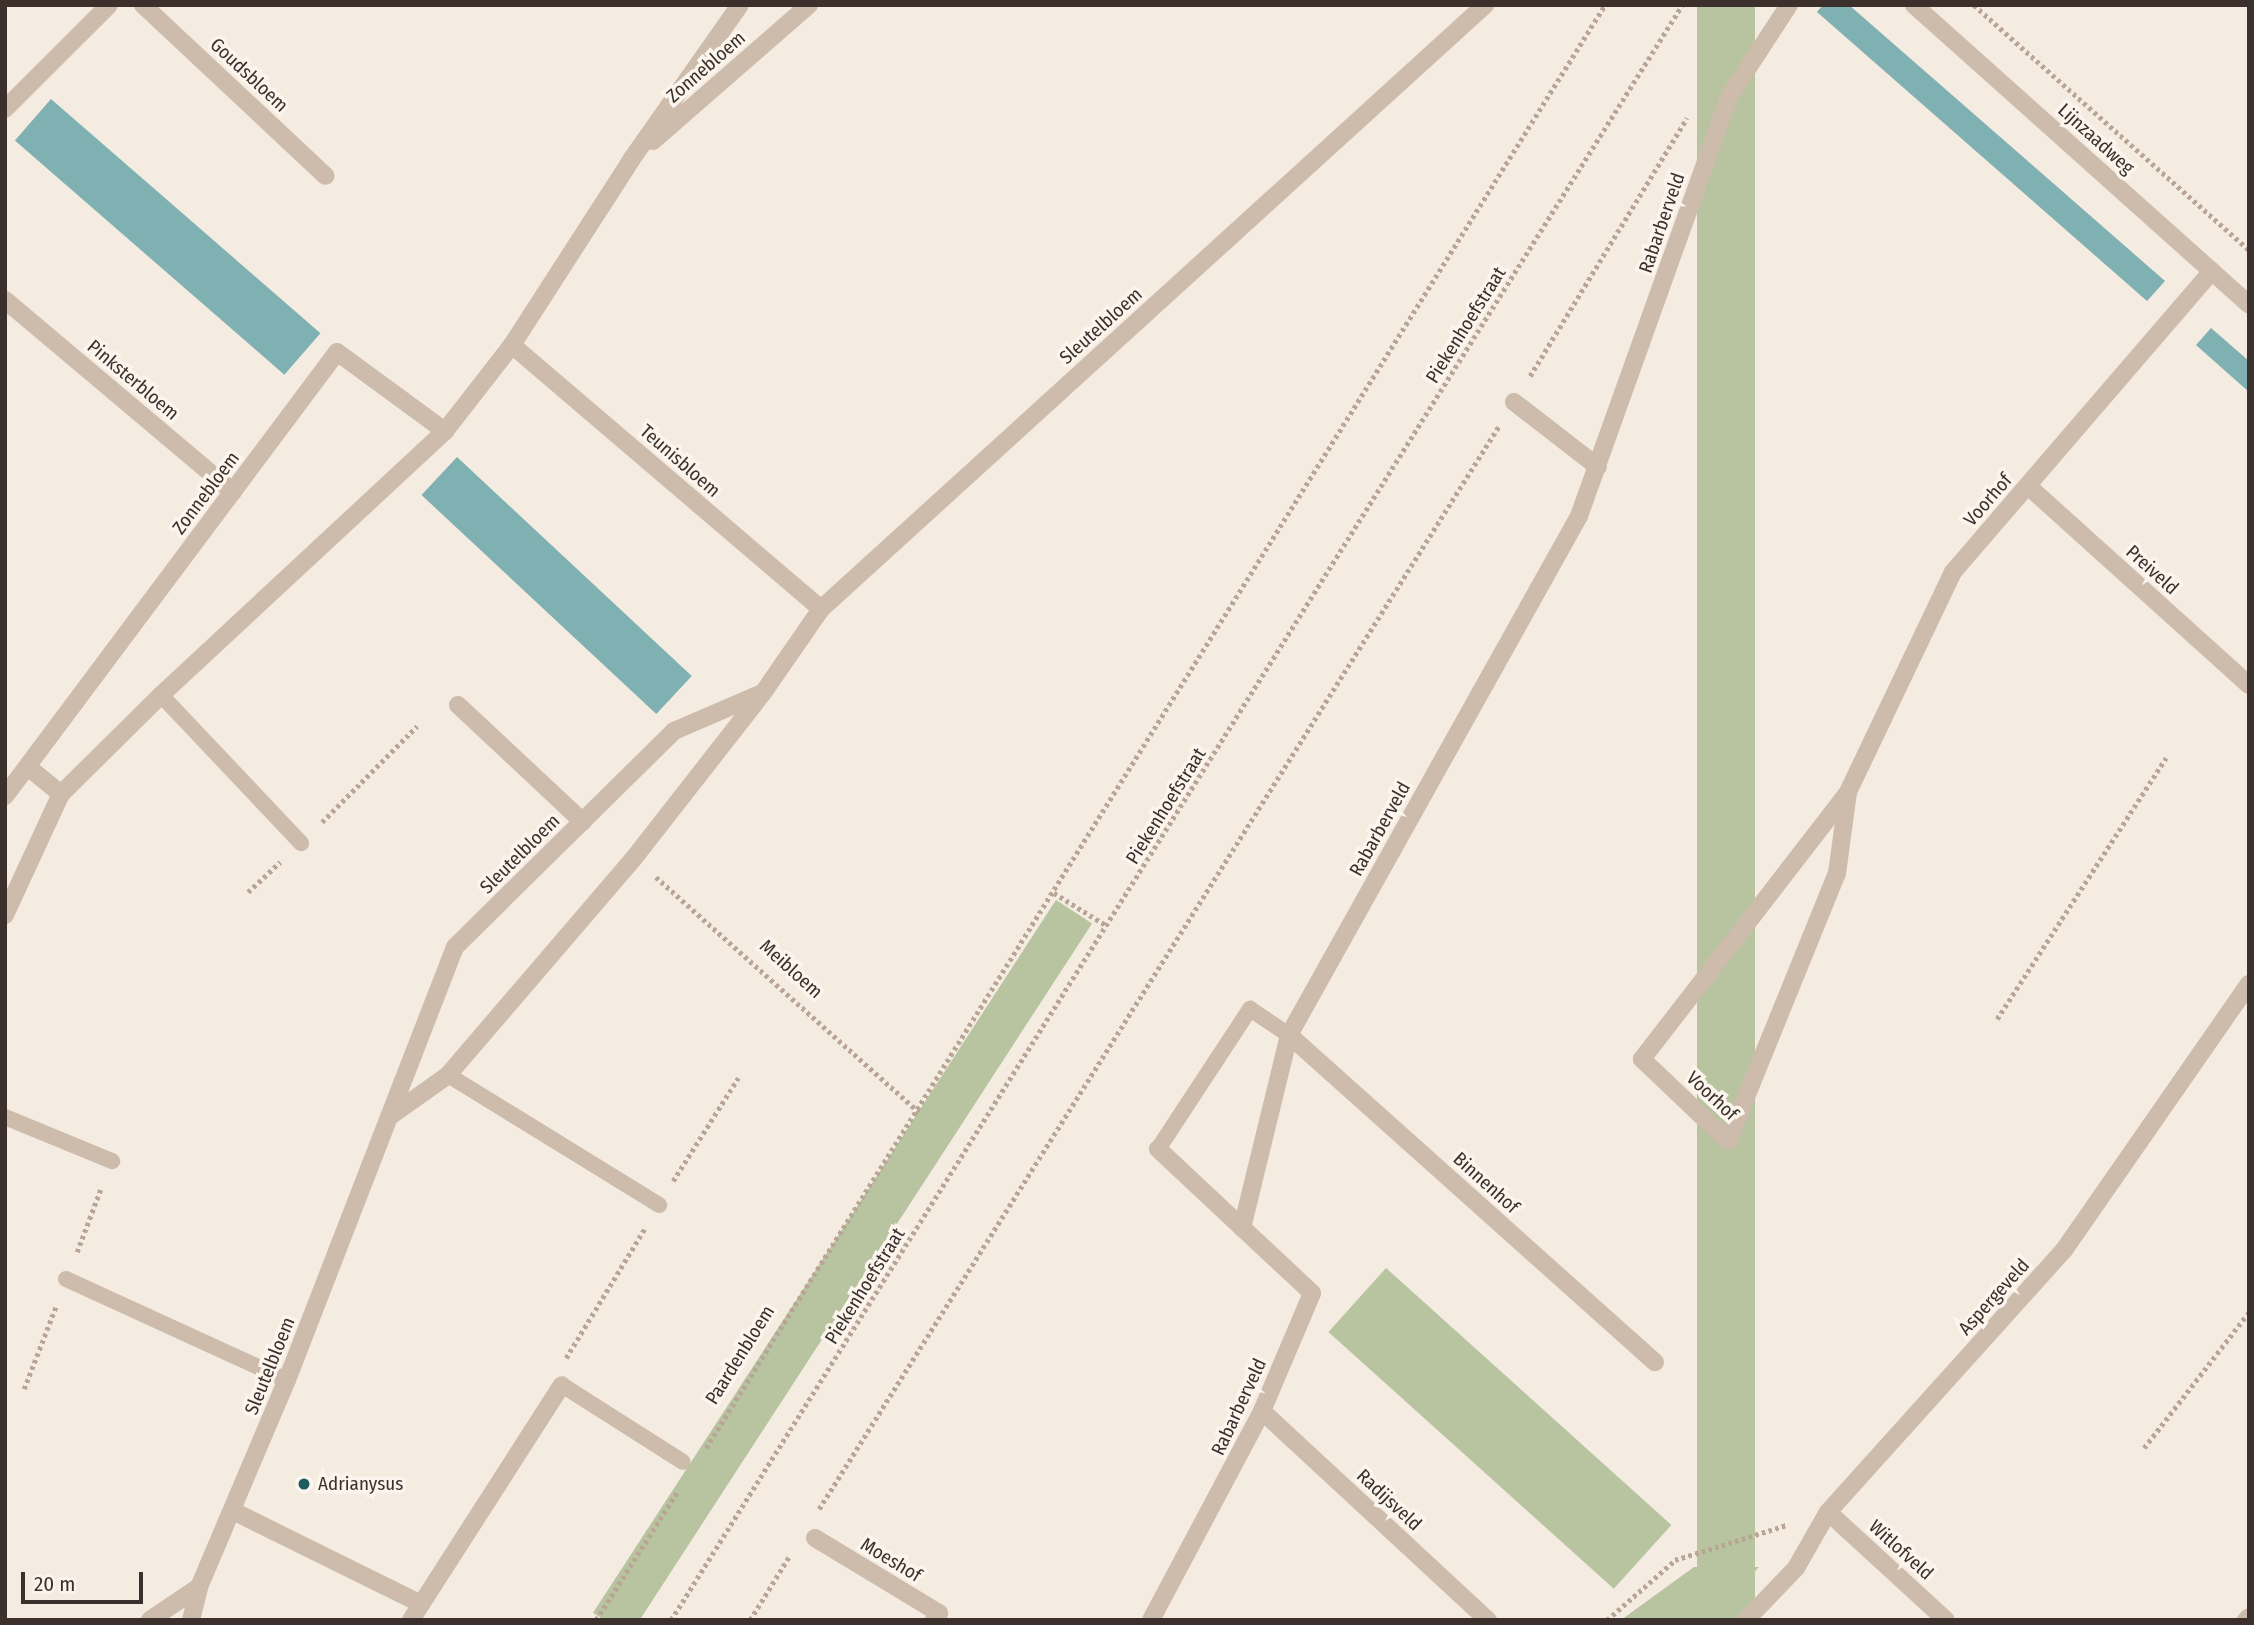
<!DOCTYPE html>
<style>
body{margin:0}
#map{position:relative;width:2254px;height:1625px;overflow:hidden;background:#f4ebe1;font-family:"Fira Sans Condensed",sans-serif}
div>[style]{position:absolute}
.green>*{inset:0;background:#b8c4a0;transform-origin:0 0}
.water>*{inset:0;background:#7fb0b2;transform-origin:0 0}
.path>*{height:4.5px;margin-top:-2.25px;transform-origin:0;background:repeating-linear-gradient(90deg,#b9a596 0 3.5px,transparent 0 7px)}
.lane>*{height:16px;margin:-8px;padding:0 8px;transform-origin:8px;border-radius:8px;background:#cdbbac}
.street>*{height:18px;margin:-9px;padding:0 9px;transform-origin:9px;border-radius:9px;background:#cdbbac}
.dots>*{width:19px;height:19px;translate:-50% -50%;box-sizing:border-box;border:4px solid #fbf5ee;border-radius:50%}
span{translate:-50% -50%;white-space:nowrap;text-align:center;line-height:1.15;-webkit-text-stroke:7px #fbf5ee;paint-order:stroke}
.street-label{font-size:19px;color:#3b302b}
.poi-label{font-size:19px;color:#3b302b}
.left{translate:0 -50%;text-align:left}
.frame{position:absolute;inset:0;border:7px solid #3b302b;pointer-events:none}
.scale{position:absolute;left:21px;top:1572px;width:122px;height:32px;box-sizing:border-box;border:4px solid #3b302b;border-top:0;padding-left:9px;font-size:21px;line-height:24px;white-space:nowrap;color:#3b302b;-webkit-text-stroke:5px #fbf5ee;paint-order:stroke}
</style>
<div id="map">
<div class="green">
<i style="left:1697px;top:5px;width:58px;height:1906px"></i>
<i style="left:1056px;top:900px;width:43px;height:850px;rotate:33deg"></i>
<i style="left:1386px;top:1268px;width:384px;height:86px;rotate:42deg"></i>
<i style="clip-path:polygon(1694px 1567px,1759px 1567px,1710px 1620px,1621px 1620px)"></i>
</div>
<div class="water">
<i style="clip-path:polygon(1823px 5px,1849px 5px,2165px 281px,2147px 301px,1817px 12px)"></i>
<i style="left:51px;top:99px;width:357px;height:55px;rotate:41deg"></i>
<i style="clip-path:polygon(2211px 328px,2249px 361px,2249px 392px,2196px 345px)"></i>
<i style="left:457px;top:457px;width:321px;height:52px;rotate:43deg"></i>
</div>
<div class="path">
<i style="left:1974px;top:5px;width:368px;rotate:41.7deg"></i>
<i style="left:1530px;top:376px;width:302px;rotate:-58.7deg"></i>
<i style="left:322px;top:822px;width:135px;rotate:-45.3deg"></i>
<i style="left:656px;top:877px;width:353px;rotate:41.8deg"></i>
<i style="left:248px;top:892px;width:44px;rotate:-43.2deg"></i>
<i style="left:1054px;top:893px;width:62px;rotate:31.9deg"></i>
<i style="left:1997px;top:1019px;width:311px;rotate:-57.1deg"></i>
<i style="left:673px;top:1181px;width:122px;rotate:-57.7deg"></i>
<i style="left:77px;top:1252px;width:68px;rotate:-69.4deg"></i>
<i style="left:566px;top:1358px;width:152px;rotate:-58.7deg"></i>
<i style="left:24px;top:1389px;width:89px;rotate:-68.9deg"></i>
<i style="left:706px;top:1448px;width:1700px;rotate:-58.08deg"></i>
<i style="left:2144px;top:1448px;width:172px;rotate:-52.3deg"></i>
<i style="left:819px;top:1509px;width:1279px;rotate:-57.88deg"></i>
<i style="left:596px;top:1620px;width:153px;rotate:-57.6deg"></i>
<i style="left:671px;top:1620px;width:1905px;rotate:-57.95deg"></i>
<i style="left:750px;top:1620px;width:76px;rotate:-58.4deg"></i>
<i style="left:1607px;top:1620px;width:91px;rotate:-41.4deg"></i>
<i style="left:1675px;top:1560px;width:117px;rotate:-17.4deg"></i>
</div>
<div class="lane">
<i style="left:161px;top:695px;width:204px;rotate:46.6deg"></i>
<i style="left:448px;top:1075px;width:248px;rotate:31.6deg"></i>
<i style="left:5px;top:1117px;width:116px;rotate:22.4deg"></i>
<i style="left:1158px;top:1149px;width:168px;rotate:-56.7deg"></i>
<i style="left:1250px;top:1009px;width:47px;rotate:33.7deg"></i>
<i style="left:66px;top:1279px;width:243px;rotate:24.6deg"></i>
<i style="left:562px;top:1385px;width:143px;rotate:32.5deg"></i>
</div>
<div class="street">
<i style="left:143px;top:5px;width:250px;rotate:43.1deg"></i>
<i style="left:1914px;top:5px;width:449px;rotate:41.8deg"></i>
<i style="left:5px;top:109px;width:147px;rotate:-45deg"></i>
<i style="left:653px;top:141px;width:207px;rotate:-41.1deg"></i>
<i style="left:5px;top:300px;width:298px;rotate:40.1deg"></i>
<i style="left:512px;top:345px;width:406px;rotate:40.5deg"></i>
<i style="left:1514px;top:402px;width:106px;rotate:37.7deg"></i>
<i style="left:2028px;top:486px;width:297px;rotate:42deg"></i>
<i style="left:458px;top:705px;width:171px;rotate:43.1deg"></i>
<i style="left:28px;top:767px;width:43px;rotate:39.3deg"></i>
<i style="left:1848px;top:792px;width:82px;rotate:97.7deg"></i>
<i style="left:1837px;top:873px;width:289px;rotate:112.1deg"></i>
<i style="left:1728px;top:1141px;width:119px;rotate:-136.4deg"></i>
<i style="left:1642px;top:1059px;width:337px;rotate:-52.3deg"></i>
<i style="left:1848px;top:792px;width:244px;rotate:-64.5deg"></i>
<i style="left:1953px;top:572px;width:397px;rotate:-49.3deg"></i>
<i style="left:5px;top:796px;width:554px;rotate:-53.21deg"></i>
<i style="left:337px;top:352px;width:134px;rotate:36.2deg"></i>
<i style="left:5px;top:915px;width:133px;rotate:-65.2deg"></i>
<i style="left:61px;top:794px;width:141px;rotate:-44.7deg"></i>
<i style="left:161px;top:695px;width:388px;rotate:-42.9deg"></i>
<i style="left:445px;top:431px;width:109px;rotate:-52.1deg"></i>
<i style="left:512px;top:345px;width:220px;rotate:-57.2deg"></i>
<i style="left:631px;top:160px;width:189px;rotate:-54.9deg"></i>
<i style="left:1289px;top:1035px;width:491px;rotate:41.8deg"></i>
<i style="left:389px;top:1117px;width:72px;rotate:-35.4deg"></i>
<i style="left:448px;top:1075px;width:286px;rotate:-49.4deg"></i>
<i style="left:634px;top:858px;width:209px;rotate:-52deg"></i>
<i style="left:763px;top:693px;width:102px;rotate:-55.4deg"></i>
<i style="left:821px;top:609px;width:898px;rotate:-42.29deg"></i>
<i style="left:1242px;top:1228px;width:199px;rotate:-76.3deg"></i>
<i style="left:1289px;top:1035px;width:595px;rotate:-60.8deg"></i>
<i style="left:1579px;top:516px;width:445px;rotate:-70.3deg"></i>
<i style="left:1729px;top:97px;width:110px;rotate:-56.9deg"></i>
<i style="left:1262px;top:1411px;width:308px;rotate:42.8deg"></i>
<i style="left:233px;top:1511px;width:210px;rotate:26.3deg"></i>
<i style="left:1828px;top:1512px;width:160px;rotate:42.5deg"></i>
<i style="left:815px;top:1538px;width:145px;rotate:31.2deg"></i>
<i style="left:939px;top:1613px;width:9px;rotate:126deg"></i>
<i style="left:150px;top:1620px;width:59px;rotate:-34deg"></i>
<i style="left:199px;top:1587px;width:225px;rotate:-67deg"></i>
<i style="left:287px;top:1380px;width:464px;rotate:-68.8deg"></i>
<i style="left:455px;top:947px;width:308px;rotate:-44.6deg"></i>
<i style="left:674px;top:731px;width:94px;rotate:-23.3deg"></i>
<i style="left:191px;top:1620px;width:34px;rotate:-76deg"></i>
<i style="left:411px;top:1620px;width:279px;rotate:-57.3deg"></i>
<i style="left:1151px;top:1620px;width:237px;rotate:-62deg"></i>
<i style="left:1262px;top:1411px;width:128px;rotate:-67deg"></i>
<i style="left:1312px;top:1293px;width:211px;rotate:-136.9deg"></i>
<i style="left:1746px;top:1620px;width:72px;rotate:-46.1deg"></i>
<i style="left:1796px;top:1568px;width:64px;rotate:-60.3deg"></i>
<i style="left:1828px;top:1512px;width:353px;rotate:-48deg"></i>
<i style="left:2064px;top:1250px;width:324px;rotate:-55.2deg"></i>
<i style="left:2246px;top:1620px;width:4px;rotate:-45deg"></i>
</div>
<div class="dots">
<i style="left:304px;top:1484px;background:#1f5a5e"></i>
</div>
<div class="street-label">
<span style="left:706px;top:67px;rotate:-41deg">Zonnebloem</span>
<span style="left:249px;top:75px;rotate:43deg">Goudsbloem</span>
<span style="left:2096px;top:139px;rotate:42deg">Lijnzaadweg</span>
<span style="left:1662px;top:223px;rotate:-71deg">Rabarberveld</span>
<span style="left:1466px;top:325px;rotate:-58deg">Piekenhoefstraat</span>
<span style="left:1101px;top:326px;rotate:-42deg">Sleutelbloem</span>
<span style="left:133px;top:380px;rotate:40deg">Pinksterbloem</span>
<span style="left:680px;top:461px;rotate:41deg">Teunisbloem</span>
<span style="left:206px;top:493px;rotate:-53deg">Zonnebloem</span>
<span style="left:1988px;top:500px;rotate:-49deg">Voorhof</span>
<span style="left:2152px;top:570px;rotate:42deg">Preiveld</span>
<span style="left:1166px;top:806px;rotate:-58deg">Piekenhoefstraat</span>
<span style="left:1380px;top:829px;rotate:-61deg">Rabarberveld</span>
<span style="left:520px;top:854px;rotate:-45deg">Sleutelbloem</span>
<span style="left:791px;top:969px;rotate:42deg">Meibloem</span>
<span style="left:1712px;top:1096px;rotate:43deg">Voorhof</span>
<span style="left:1486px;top:1183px;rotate:42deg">Binnenhof</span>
<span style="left:865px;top:1286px;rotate:-58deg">Piekenhoefstraat</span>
<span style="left:1994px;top:1297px;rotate:-48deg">Aspergeveld</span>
<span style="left:740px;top:1355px;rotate:-58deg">Paardenbloem</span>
<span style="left:270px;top:1366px;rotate:-68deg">Sleutelbloem</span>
<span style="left:1239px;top:1407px;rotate:-65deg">Rabarberveld</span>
<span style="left:1389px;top:1500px;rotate:43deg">Radijsveld</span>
<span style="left:1901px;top:1550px;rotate:42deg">Witlofveld</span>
<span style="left:891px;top:1560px;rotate:31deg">Moeshof</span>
</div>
<div class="poi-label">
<span class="left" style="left:318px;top:1484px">Adrianysus</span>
</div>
<div class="frame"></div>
<div class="scale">20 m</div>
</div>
